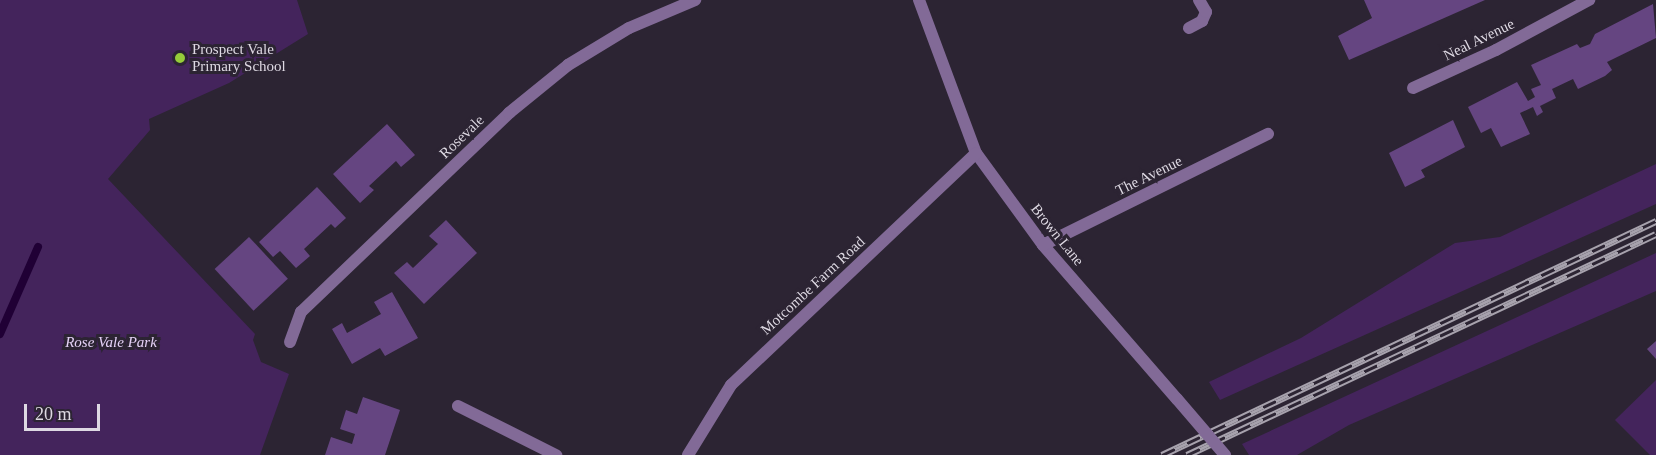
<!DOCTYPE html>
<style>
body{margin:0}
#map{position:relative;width:1656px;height:455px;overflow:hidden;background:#2c2433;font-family:Georgia,serif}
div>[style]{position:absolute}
.green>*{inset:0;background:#44245c}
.stream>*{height:8px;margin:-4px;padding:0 4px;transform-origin:4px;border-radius:4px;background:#200035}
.building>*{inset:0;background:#654581;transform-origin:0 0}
.minor>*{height:12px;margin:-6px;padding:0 6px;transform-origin:6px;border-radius:6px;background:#826a97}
.rail>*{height:7px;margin-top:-3.5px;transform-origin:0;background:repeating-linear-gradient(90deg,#2c2433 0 14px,#a7a2ad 0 28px);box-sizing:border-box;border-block:2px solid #a7a2ad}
.minor-bridge>*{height:12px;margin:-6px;padding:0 6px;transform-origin:6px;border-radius:6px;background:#826a97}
.dots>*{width:16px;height:16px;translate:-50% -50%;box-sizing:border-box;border:3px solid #2c2433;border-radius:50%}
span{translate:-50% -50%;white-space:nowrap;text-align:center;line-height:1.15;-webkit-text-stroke:6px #2c2433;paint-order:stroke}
.street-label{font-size:15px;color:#ded9e3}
.poi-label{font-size:15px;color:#ded9e3}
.left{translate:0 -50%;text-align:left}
.park-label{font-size:15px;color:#e4d1f6;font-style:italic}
.scale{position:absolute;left:24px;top:404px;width:76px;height:27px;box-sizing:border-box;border:3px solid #ded9e3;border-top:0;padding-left:8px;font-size:18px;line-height:21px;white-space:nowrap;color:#ded9e3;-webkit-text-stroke:4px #2c2433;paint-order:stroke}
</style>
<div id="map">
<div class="green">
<i style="clip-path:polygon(0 0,297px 0,308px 34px,229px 83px,149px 119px,150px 130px,108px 179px,255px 334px,253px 340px,261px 362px,289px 374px,260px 455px,0 455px)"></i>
<i style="clip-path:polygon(1656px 164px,1656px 204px,1220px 400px,1209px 382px,1301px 338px,1455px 243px,1500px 237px)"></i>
<i style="clip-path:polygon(1656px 253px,1656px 291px,1349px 425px,1297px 455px,1249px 455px,1242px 444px)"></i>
<i style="clip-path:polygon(1656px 380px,1656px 455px,1650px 455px,1615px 420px)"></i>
</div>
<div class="stream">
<i style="left:0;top:334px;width:95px;rotate:-66.4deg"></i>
</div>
<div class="building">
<i style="clip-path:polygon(1364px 0,1485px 0,1349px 60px,1338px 36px,1372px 18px)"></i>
<i style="clip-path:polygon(1653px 4px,1656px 38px,1607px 62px,1612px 70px,1605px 76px,1578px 89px,1573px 79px,1552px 89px,1556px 98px,1540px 106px,1543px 112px,1537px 116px,1533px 107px,1520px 113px,1530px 134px,1501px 147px,1491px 128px,1481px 133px,1468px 107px,1517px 82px,1528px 101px,1535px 97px,1531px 89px,1541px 85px,1531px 65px,1577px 44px,1580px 48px,1590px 44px,1595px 34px)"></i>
<i style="clip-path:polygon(1453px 120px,1465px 147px,1421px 170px,1425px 177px,1405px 187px,1389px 153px)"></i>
<i style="clip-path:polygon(387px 124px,415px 155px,401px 167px,396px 161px,369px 186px,374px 190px,360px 203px,333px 174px)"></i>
<i style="clip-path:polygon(317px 187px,346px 218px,335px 228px,331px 224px,304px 249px,310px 256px,296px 268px,280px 251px,273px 257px,259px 242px)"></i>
<i style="clip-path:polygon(446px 220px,477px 253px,424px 304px,394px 273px,407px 262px,413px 268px,438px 244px,429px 236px)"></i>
<i style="left:249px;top:237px;width:57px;height:47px;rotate:47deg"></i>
<i style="clip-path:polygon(392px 292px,418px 338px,385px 356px,380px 348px,352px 364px,332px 329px,342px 323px,347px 333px,381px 314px,374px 302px)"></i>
<i style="clip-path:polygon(1656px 341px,1656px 359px,1647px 349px)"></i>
<i style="clip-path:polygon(363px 397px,400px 410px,385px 455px,325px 455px,331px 437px,352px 444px,355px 434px,340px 429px,346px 410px,357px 414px)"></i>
</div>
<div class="minor">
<i style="left:919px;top:0;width:163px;rotate:69.6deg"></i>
<i style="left:976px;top:153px;width:114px;rotate:53.9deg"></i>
<i style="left:1043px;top:245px;width:204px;rotate:49deg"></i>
<i style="left:1189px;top:28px;width:15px;rotate:-28deg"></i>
<i style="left:1202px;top:21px;width:10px;rotate:-66deg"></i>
<i style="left:1206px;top:12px;width:14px;rotate:-120deg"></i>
<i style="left:1413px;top:88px;width:91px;rotate:-24.6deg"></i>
<i style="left:1496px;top:50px;width:106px;rotate:-28.3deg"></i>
<i style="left:1043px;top:245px;width:251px;rotate:-26.3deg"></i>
<i style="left:290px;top:342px;width:32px;rotate:-70deg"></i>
<i style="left:301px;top:312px;width:288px;rotate:-43.7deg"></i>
<i style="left:509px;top:113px;width:76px;rotate:-39.1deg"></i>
<i style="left:568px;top:65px;width:71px;rotate:-31.2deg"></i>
<i style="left:629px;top:28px;width:72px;rotate:-23deg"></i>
<i style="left:458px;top:406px;width:110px;rotate:26.6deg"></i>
<i style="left:688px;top:455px;width:82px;rotate:-58.4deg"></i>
<i style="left:731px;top:385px;width:337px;rotate:-43.4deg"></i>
</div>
<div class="rail">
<i style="left:1162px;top:455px;width:547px;rotate:-25.35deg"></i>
<i style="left:1187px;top:455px;width:518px;rotate:-25.23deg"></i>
</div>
<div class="minor-bridge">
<i style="left:1177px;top:399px;width:74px;rotate:49.4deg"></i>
</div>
<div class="dots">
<i style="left:180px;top:58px;background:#96cc3a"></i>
</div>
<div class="street-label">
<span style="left:1479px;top:40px;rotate:-26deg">Neal Avenue</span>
<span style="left:462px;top:137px;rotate:-44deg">Rosevale</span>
<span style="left:1149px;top:176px;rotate:-26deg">The Avenue</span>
<span style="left:1057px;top:235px;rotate:51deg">Brown Lane</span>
<span style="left:813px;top:286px;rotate:-43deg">Motcombe Farm Road</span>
</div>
<div class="poi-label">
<span class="left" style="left:192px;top:58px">Prospect Vale<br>Primary School</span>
</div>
<div class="park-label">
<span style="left:111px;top:343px">Rose Vale Park</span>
</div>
<div class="scale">20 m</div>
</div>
